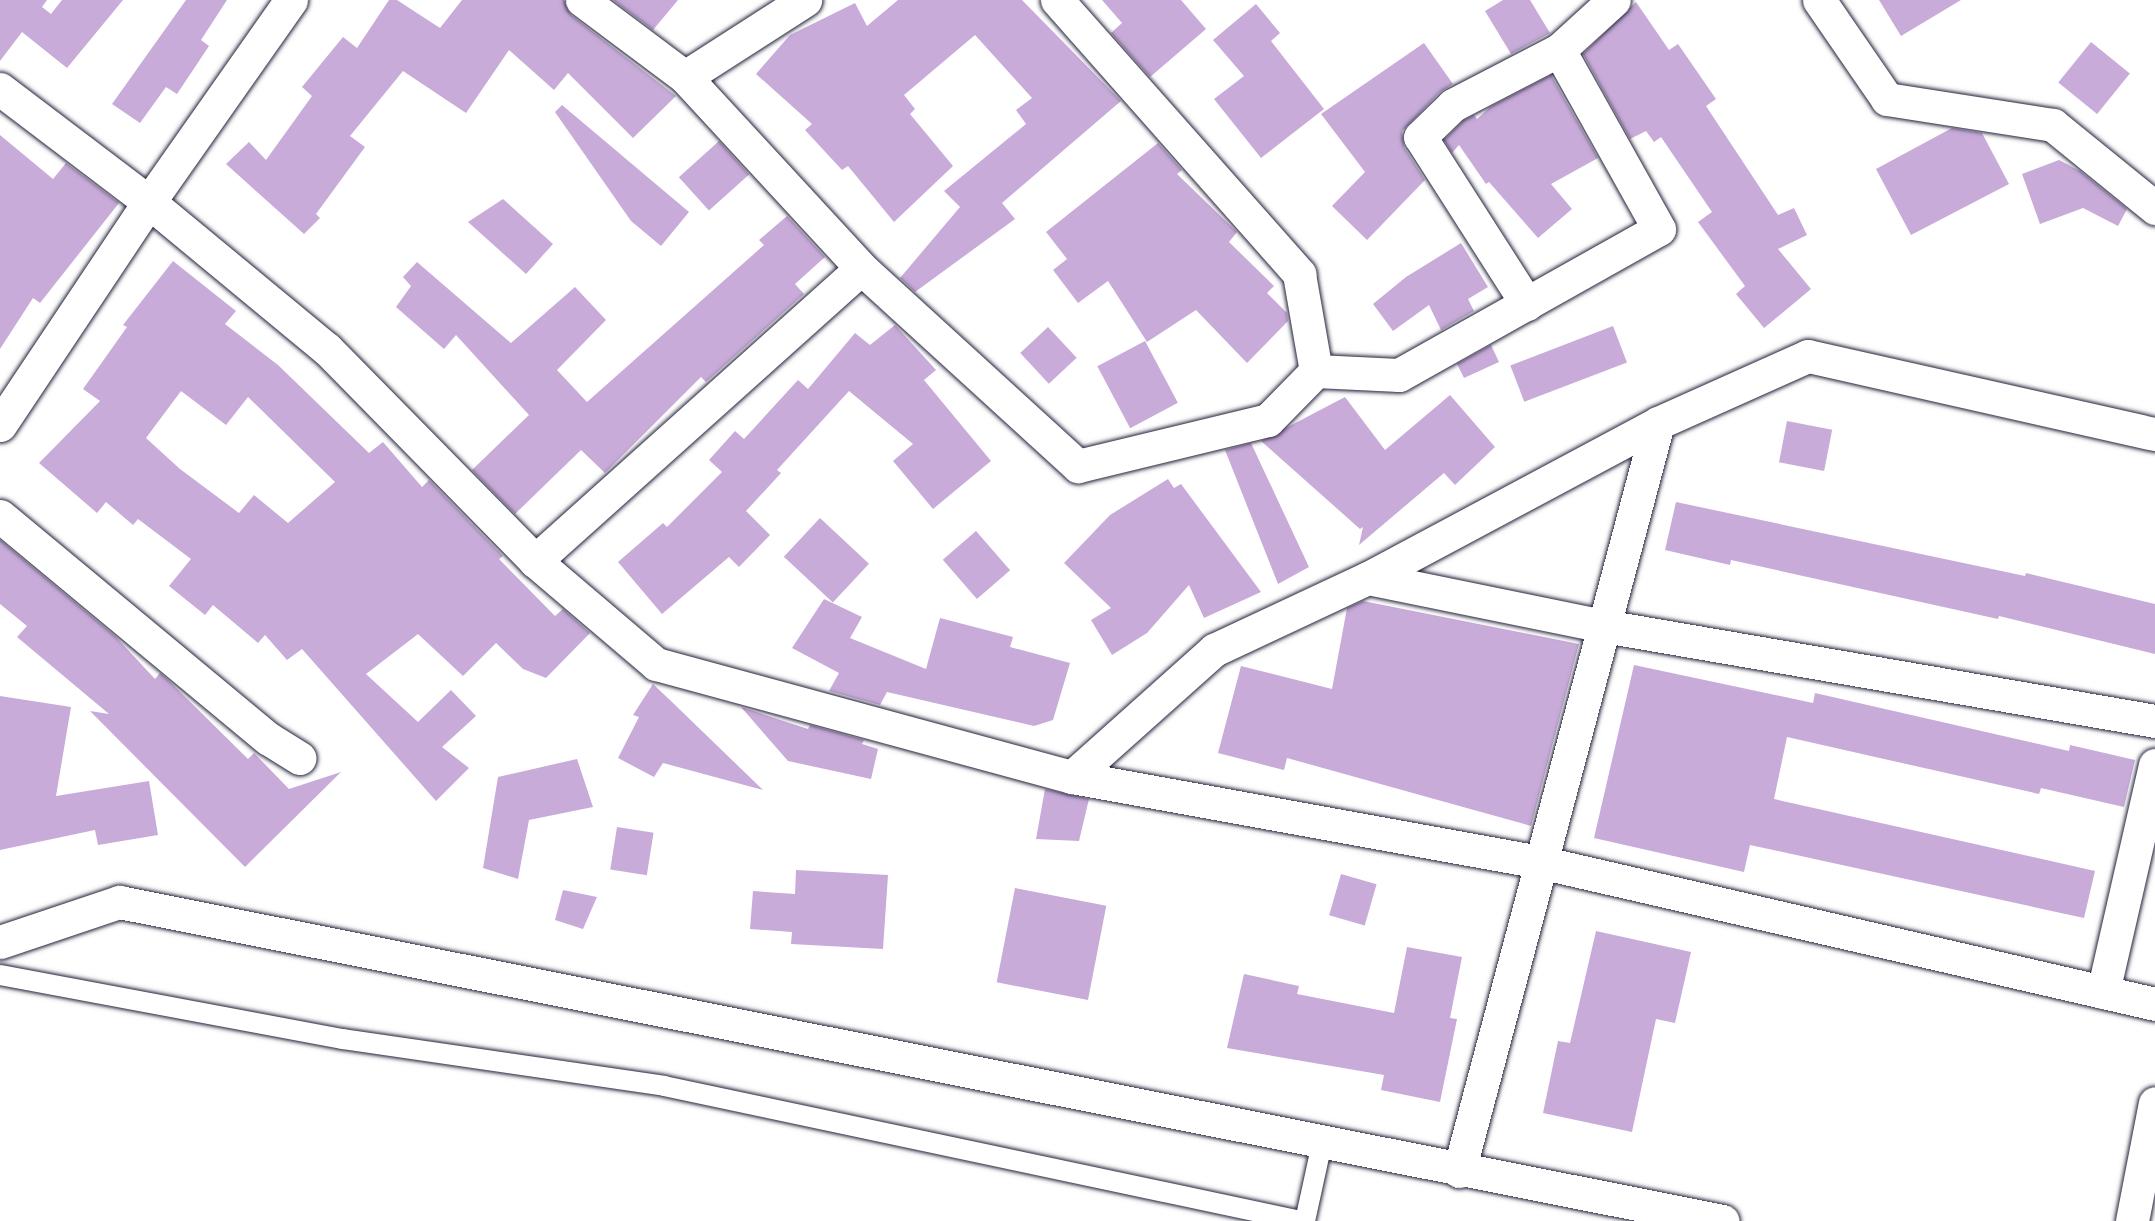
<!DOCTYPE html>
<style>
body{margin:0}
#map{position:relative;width:2155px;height:1221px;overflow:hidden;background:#fff;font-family:Sriracha,sans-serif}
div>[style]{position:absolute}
.building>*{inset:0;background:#c8abd9;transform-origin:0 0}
.roads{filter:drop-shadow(0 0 2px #22223b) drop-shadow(0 0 2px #22223b)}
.service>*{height:20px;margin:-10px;padding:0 10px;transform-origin:10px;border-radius:10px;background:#fff}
.minor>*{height:33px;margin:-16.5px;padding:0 16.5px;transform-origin:16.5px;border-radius:16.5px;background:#fff}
span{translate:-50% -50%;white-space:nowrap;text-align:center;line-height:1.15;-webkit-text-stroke:4.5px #fff;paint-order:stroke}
</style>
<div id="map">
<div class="building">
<i style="clip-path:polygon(0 0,47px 0,42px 7px,51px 14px,62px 0,123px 0,67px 68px,22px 32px,0 61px)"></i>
<i style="clip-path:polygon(186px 0,227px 0,201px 40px,209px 46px,177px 94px,166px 87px,140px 123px,112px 104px)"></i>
<i style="clip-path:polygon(389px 0,397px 0,440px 28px,462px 0,564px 0,571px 15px,676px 96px,633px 138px,568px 73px,554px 90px,509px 50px,466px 113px,403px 71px,350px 136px,365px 147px,316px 214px,320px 218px,304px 234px,226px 164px,249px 142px,266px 160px,312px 96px,302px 87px,343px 37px,357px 48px)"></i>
<i style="clip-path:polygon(613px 0,678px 0,653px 30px)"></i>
<i style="clip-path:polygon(898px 0,1022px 0,1121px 101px,1002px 203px,1015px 219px,915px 292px,900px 278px,960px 207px,944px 191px,1026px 124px,1016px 110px,1032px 98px,975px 35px,904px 95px,915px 109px,910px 114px,953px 166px,894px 222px,848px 166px,842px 170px,805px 130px,812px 124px,756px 74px,790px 35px,855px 3px,867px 26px)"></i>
<i style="clip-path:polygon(1102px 0,1181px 0,1206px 29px,1150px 77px,1111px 33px,1122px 23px)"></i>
<i style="clip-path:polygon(1503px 0,1530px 0,1550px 33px,1511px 54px,1485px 11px)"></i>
<i style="clip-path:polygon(1879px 0,1961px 0,1901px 36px)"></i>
<i style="clip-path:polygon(1636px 2px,1669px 50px,1678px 44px,1716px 99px,1706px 106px,1778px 215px,1794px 208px,1807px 235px,1778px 249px,1811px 289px,1764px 328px,1736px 294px,1745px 286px,1698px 222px,1712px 212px,1661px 137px,1654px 142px,1646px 131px,1630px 139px,1583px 54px)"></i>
<i style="clip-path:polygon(1256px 4px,1280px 33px,1271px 41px,1324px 109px,1261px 158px,1214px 99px,1244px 76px,1213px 40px)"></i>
<i style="left:2091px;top:42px;width:50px;height:52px;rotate:39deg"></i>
<i style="clip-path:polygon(1424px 43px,1453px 84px,1440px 92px,1402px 131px,1404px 147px,1425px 180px,1367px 240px,1332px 206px,1365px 172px,1321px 114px)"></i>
<i style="clip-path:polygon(1551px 75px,1598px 158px,1551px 184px,1572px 209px,1538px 238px,1489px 182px,1486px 184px,1459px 145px,1452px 153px,1444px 140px,1464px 120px,1474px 115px,1477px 119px,1490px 107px)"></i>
<i style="clip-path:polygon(562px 105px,689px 212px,661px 246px,631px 221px,555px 112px)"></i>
<i style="clip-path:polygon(1952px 128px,1982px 133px,2009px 184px,1911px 235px,1876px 169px)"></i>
<i style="clip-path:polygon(0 135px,53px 179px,66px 163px,119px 203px,40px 303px,33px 298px,0 349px)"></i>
<i style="left:719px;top:141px;width:45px;height:54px;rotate:48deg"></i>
<i style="clip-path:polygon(1158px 143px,1182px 170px,1177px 174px,1237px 232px,1229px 242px,1274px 286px,1267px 293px,1287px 313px,1288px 321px,1247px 363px,1196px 310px,1147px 342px,1108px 281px,1078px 303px,1053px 270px,1067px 259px,1046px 232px)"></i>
<i style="clip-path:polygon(2059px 160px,2080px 171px,2127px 209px,2118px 226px,2083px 208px,2040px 224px,2022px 174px)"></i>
<i style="clip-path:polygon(503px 199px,553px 244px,526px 274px,468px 222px)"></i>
<i style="clip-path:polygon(787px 216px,825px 257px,795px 284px,804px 294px,706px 382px,701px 377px,605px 473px,581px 450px,515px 514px,472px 470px,529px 415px,456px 335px,444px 349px,396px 307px,411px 286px,403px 277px,417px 262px,511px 343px,575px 287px,606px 320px,557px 370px,587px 402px,764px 245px,759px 240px)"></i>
<i style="clip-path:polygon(1461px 243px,1488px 287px,1468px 299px,1474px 311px,1441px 330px,1429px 305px,1393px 331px,1373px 304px,1406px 277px)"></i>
<i style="clip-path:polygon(evenodd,173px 261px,236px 311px,225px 324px,278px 365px,369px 453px,383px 442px,422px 487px,429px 480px,503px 556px,499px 559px,555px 616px,563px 609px,590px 633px,546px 678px,523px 669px,496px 643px,463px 676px,418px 634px,366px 674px,418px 722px,451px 690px,476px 716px,442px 747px,469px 768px,436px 801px,302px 649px,287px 660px,265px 635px,258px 643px,213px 605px,205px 615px,169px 586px,191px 559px,138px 519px,133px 525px,106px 502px,97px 513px,39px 463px,100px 401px,83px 389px,127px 327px,123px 325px,173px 261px,181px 391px,226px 425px,248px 397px,335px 482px,288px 523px,254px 495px,239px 513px,180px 469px,146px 438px,181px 391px)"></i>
<i style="clip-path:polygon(895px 325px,936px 370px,924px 380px,991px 461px,933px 509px,893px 461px,913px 444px,849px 391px,777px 470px,781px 473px,746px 511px,770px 535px,739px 567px,729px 557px,662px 614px,618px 562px,663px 523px,667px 527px,722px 472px,709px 460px,735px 431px,744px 439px,798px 380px,808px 389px,855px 333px,870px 345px)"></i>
<i style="left:1613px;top:326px;width:39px;height:110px;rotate:69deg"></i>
<i style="left:1048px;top:327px;width:42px;height:38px;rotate:47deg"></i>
<i style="left:1145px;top:341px;width:70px;height:54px;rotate:62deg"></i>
<i style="clip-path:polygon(1491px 345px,1499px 362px,1464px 378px,1457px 364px)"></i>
<i style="clip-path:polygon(1450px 395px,1495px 447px,1455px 485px,1444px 473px,1359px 545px,1363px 527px,1360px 529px,1261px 441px,1345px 397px,1385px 450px)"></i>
<i style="left:1787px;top:421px;width:46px;height:42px;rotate:11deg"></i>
<i style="clip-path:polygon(1251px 443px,1309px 567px,1278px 584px,1225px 450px)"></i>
<i style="clip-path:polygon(1168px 479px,1174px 488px,1181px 484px,1261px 592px,1204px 618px,1189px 585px,1147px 633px,1112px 655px,1091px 620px,1111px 608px,1064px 563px,1110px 515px)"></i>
<i style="clip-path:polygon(1676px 502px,2025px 576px,2026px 573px,2155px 604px,2155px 654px,1999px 616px,1998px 619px,1731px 560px,1730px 565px,1665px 550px)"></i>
<i style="left:820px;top:518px;width:67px;height:53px;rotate:43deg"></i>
<i style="left:976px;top:531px;width:52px;height:44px;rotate:49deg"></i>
<i style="clip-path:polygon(0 540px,115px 636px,155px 679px,160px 673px,166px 678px,248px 759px,254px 753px,289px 789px,341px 772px,245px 867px,90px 711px,109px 714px,17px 637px,27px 626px,0 604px)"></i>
<i style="clip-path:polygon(824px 599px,862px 617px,850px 638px,926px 669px,940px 618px,1013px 637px,1010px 647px,1070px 663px,1053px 720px,1034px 726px,887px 692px,880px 705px,829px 691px,839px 673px,792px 648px)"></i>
<i style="clip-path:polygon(1363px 601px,1579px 644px,1531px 826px,1287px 758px,1284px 770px,1218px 753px,1241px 666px,1332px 689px,1347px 608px)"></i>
<i style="clip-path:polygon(1634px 665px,1813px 703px,1815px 693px,2069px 751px,2070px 745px,2135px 760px,2124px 807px,2041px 788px,2039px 794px,1787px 737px,1774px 799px,2095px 871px,2084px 918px,1750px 845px,1744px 872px,1594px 838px)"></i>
<i style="clip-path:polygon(653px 684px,672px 702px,763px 790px,663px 763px,654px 777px,618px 758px,639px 717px,633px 715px)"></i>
<i style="clip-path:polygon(0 696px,71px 707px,56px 796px,149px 781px,158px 835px,98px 845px,95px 830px,0 850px)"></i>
<i style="clip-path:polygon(741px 707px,808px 729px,810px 725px,864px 740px,862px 744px,878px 749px,871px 779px,788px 761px)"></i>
<i style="clip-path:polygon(577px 759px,593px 807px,529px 820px,518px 879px,483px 868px,498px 777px)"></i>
<i style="clip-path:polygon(1045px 789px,1089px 799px,1079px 841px,1036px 839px)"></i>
<i style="left:617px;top:827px;width:37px;height:43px;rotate:9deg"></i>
<i style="clip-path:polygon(796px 870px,888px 875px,883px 949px,791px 944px,792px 932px,750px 929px,753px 891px,795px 894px)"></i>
<i style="left:1341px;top:874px;width:37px;height:43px;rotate:16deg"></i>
<i style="left:1015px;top:888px;width:93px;height:96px;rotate:11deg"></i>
<i style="clip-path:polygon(563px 890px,597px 897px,583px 929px,555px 920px)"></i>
<i style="clip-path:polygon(1596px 931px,1691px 952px,1675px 1023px,1656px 1019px,1632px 1132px,1543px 1113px,1558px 1041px,1570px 1043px)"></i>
<i style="clip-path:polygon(1407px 947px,1462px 957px,1450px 1018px,1457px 1019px,1440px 1102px,1381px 1090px,1384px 1075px,1227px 1048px,1244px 974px,1299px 986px,1297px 994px,1394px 1013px)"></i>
</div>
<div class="roads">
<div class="service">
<i style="left:0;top:975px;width:349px;rotate:10.6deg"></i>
<i style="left:343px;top:1039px;width:324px;rotate:8.3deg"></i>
<i style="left:664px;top:1086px;width:651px;rotate:11.97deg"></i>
<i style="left:1305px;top:1221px;width:80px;rotate:-77.7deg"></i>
</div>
<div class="minor">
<i style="left:582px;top:0;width:129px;rotate:36.8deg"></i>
<i style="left:685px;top:77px;width:260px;rotate:47.3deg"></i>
<i style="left:861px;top:268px;width:294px;rotate:42.4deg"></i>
<i style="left:1078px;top:466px;width:195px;rotate:-13.6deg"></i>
<i style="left:1268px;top:420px;width:69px;rotate:-45.6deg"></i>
<i style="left:1316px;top:371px;width:83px;rotate:2.8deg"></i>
<i style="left:1399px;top:375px;width:298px;rotate:-29.3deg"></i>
<i style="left:1659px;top:229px;width:205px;rotate:-119.2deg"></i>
<i style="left:1057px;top:0;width:366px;rotate:48.5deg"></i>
<i style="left:1299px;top:274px;width:98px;rotate:80.1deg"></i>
<i style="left:1819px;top:0;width:120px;rotate:55.5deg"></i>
<i style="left:1887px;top:99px;width:168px;rotate:8.9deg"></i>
<i style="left:2053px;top:125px;width:132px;rotate:39.1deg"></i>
<i style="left:685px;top:77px;width:143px;rotate:-32.7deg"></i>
<i style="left:0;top:89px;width:187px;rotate:37.2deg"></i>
<i style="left:149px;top:202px;width:231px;rotate:39.6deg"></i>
<i style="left:327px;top:349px;width:297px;rotate:45.5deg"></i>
<i style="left:535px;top:561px;width:159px;rotate:40.4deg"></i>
<i style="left:656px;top:664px;width:431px;rotate:15.2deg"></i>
<i style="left:1072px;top:777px;width:480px;rotate:10.3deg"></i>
<i style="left:1544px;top:863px;width:627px;rotate:12.99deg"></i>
<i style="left:1527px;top:304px;width:198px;rotate:-122.6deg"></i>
<i style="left:1420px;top:137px;width:46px;rotate:-44.1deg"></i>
<i style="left:1453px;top:105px;width:119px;rotate:-27.4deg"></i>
<i style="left:1559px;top:50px;width:74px;rotate:-42.3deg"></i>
<i style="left:0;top:425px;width:268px;rotate:-56.3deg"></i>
<i style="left:149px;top:202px;width:247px;rotate:-54.9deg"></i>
<i style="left:0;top:516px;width:349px;rotate:39.7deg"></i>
<i style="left:269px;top:739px;width:36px;rotate:32deg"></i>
<i style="left:535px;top:561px;width:438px;rotate:-41.9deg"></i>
<i style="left:1368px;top:578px;width:329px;rotate:-28.1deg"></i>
<i style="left:1658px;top:423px;width:164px;rotate:-24.1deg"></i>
<i style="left:1808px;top:356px;width:356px;rotate:12.7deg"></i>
<i style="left:1072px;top:777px;width:191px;rotate:-41.8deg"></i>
<i style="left:1214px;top:650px;width:170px;rotate:-25.1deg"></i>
<i style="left:1368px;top:578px;width:241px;rotate:11.5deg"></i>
<i style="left:1604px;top:626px;width:559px;rotate:9.78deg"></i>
<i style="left:0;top:942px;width:126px;rotate:-18.6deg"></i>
<i style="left:119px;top:902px;width:1635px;rotate:11.25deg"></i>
<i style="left:2103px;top:992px;width:233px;rotate:-77.1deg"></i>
<i style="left:1459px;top:1171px;width:774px;rotate:-75.1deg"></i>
<i style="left:2132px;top:1221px;width:120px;rotate:-79deg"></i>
</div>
</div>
</div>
